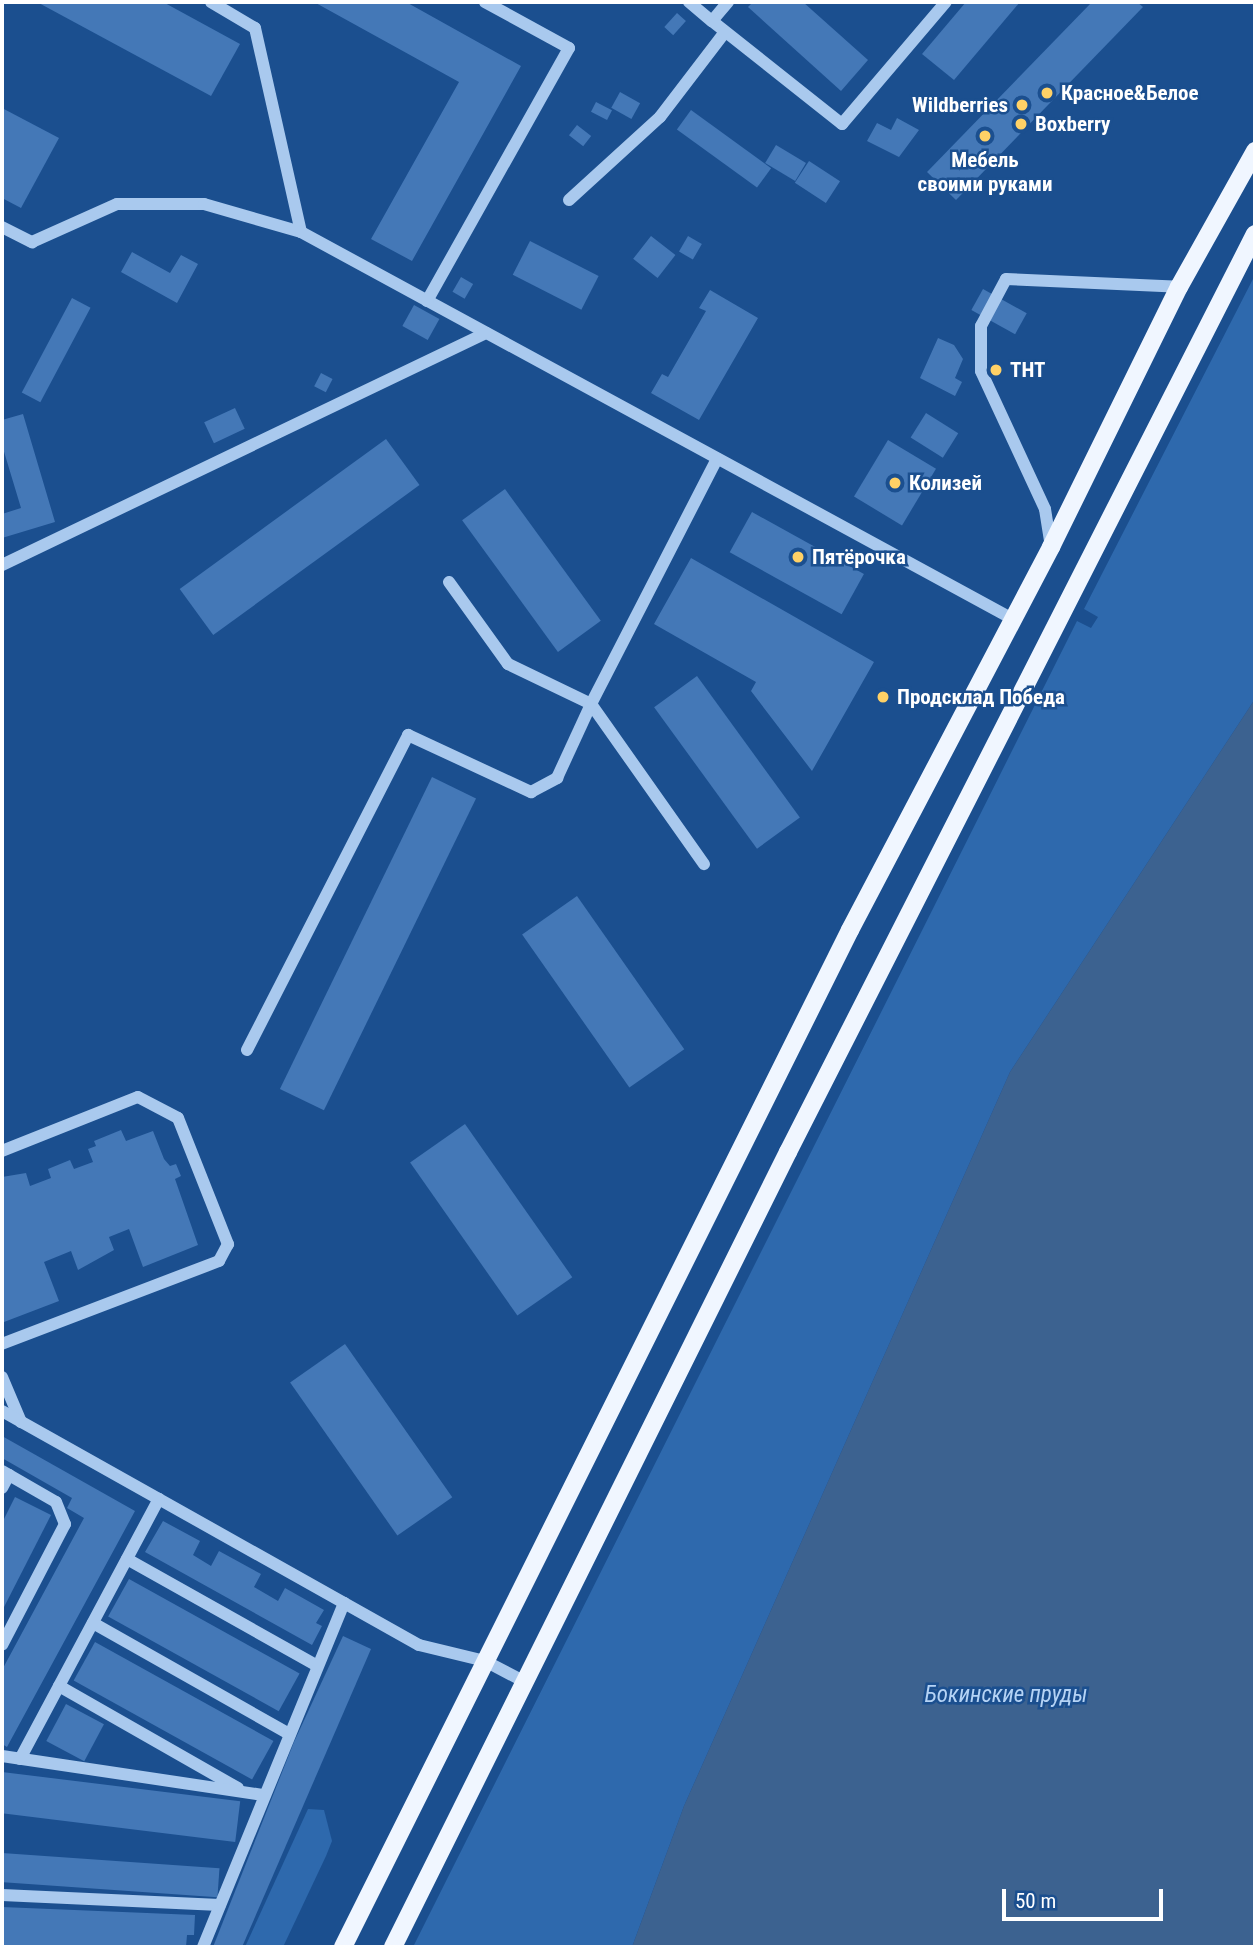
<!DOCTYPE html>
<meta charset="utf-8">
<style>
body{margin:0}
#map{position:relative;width:1257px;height:1949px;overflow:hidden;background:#1b4f8f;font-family:"Roboto Condensed",sans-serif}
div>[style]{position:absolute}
.green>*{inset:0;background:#2e69ad}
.water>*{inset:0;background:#3c6290}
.building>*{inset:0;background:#4478b7;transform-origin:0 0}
.minor>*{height:12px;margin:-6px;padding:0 6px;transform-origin:6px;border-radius:6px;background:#a9c9ee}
.major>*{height:18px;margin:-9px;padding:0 9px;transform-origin:9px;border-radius:9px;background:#f0f6ff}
.dots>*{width:19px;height:19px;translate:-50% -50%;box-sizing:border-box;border:4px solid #1b4f8f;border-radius:50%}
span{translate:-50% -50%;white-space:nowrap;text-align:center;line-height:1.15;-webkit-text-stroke:5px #1b4f8f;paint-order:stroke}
.poi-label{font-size:21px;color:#fff;font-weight:700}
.left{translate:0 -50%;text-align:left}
.right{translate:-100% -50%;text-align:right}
.water-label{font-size:23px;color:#b5d3f5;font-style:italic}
.frame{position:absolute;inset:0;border:4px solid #fff;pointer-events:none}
.scale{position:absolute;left:1002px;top:1889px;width:161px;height:32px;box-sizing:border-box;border:4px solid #fff;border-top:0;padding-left:9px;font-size:21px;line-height:24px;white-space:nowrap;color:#fff;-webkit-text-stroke:5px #1b4f8f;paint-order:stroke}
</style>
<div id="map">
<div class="green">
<i style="clip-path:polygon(1255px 275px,1255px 699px,1010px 1072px,684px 1806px,632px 1947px,413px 1947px,1077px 621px,1091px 628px,1098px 617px,1084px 609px)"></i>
<i style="clip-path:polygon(308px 1809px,324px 1810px,332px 1841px,326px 1856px,283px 1947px,245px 1947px)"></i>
</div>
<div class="water">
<i style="clip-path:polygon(1255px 699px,1255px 1947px,632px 1947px,684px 1806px,1010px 1072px)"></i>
</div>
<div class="building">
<i style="clip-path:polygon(37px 2px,163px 2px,240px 44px,211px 96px)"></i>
<i style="clip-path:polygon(314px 2px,406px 2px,521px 66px,412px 261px,371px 239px,459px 82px)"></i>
<i style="clip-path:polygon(753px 2px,803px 2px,868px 60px,841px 91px,748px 7px)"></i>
<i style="clip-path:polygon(966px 2px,1020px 2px,954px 80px,922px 54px)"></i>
<i style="clip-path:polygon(1092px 2px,1137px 2px,1143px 7px,956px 200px,927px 172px)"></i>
<i style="left:677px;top:13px;width:12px;height:19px;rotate:42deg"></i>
<i style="left:620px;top:92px;width:23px;height:18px;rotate:29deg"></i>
<i style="left:596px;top:102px;width:18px;height:11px;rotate:27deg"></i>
<i style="clip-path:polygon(2px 108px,59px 138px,21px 208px,2px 198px)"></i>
<i style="left:691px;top:110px;width:99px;height:24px;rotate:36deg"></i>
<i style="clip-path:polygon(897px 118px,919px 130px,899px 157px,867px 141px,877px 123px,891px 130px)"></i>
<i style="left:577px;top:125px;width:18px;height:13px;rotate:38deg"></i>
<i style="left:776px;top:145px;width:35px;height:21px;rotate:31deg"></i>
<i style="left:809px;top:161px;width:37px;height:26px;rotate:33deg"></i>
<i style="left:651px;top:236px;width:31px;height:29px;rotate:38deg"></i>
<i style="left:688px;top:236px;width:16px;height:18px;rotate:30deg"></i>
<i style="left:530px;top:241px;width:77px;height:38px;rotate:27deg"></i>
<i style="clip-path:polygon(132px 252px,170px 273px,181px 255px,198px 264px,177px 303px,121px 272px)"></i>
<i style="left:461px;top:277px;width:14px;height:17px;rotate:30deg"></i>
<i style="left:983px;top:289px;width:50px;height:24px;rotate:29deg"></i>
<i style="clip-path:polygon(710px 290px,758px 318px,699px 420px,651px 393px,662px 374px,668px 377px,706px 311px,699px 308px)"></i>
<i style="left:72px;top:298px;width:21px;height:107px;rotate:28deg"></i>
<i style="left:414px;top:305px;width:29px;height:24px;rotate:29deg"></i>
<i style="clip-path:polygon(938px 338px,954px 345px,963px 359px,955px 378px,962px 382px,955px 396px,920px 378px)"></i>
<i style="left:321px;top:373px;width:13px;height:15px;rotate:27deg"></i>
<i style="left:235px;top:408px;width:23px;height:34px;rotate:65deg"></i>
<i style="left:926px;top:413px;width:38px;height:29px;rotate:32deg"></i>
<i style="clip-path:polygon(23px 414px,55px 522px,2px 538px,2px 514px,21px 508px,2px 445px,2px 420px)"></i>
<i style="left:386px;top:439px;width:57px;height:255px;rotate:54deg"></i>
<i style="left:888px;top:440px;width:56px;height:66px;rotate:31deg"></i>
<i style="left:505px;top:489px;width:163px;height:53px;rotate:54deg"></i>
<i style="left:752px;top:512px;width:128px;height:46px;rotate:29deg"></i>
<i style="clip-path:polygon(691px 558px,874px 662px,812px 771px,751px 691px,756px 682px,654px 624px)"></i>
<i style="left:697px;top:676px;width:175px;height:53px;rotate:54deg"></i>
<i style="left:432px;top:777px;width:49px;height:347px;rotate:26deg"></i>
<i style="left:577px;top:896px;width:187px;height:67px;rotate:55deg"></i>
<i style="left:465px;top:1124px;width:187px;height:67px;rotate:55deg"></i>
<i style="clip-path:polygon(121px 1130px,126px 1141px,153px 1131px,164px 1159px,170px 1166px,176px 1164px,181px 1176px,175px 1179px,198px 1245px,143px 1267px,129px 1229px,109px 1237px,114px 1250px,78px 1270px,71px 1251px,44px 1262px,59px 1301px,4px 1322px,2px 1177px,26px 1173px,30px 1186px,51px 1178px,48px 1169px,70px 1160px,74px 1169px,93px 1162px,88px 1149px,96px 1146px,94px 1141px)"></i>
<i style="left:345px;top:1344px;width:187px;height:67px;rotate:55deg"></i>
<i style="clip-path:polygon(2px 1436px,135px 1511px,7px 1747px,2px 1744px,2px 1670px,84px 1518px,67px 1508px,72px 1498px,2px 1458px)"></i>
<i style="clip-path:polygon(15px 1497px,51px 1515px,2px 1611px,2px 1523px)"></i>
<i style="clip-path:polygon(163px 1521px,200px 1541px,193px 1555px,211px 1566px,219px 1551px,261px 1574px,254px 1587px,278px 1601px,285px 1588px,324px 1610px,316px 1623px,322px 1626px,312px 1645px,145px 1552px)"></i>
<i style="left:129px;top:1579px;width:195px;height:43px;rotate:29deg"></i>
<i style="clip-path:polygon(343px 1636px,371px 1649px,242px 1947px,213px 1947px,294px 1742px)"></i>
<i style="left:95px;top:1642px;width:204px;height:44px;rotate:29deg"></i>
<i style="left:66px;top:1704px;width:43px;height:42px;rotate:28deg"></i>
<i style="left:2px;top:1772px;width:240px;height:41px;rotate:7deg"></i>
<i style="left:2px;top:1853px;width:218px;height:29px;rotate:4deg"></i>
<i style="clip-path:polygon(2px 1907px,195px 1915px,194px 1935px,187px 1935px,186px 1947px,2px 1947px)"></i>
</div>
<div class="minor">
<i style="left:211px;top:2px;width:51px;rotate:30.6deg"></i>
<i style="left:255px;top:28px;width:209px;rotate:77.3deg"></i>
<i style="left:689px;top:2px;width:30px;rotate:40deg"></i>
<i style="left:712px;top:21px;width:25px;rotate:-50deg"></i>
<i style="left:712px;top:21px;width:166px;rotate:38.4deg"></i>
<i style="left:842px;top:124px;width:160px;rotate:-49.6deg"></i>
<i style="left:569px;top:200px;width:123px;rotate:-42.4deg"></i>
<i style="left:660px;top:117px;width:107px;rotate:-52.6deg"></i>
<i style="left:2px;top:227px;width:34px;rotate:27deg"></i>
<i style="left:32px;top:242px;width:93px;rotate:-24.1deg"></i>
<i style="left:117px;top:204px;width:87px"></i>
<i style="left:204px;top:204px;width:101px;rotate:16.1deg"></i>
<i style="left:301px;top:232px;width:808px;rotate:28.53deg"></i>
<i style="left:427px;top:301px;width:290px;rotate:-60.7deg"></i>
<i style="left:569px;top:48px;width:96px;rotate:-151.3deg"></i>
<i style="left:1051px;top:547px;width:38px;rotate:-99deg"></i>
<i style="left:1045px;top:509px;width:152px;rotate:-114.9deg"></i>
<i style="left:981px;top:371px;width:45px;rotate:-90deg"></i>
<i style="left:981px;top:326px;width:53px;rotate:-62deg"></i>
<i style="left:1006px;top:279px;width:173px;rotate:2.6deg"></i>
<i style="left:2px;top:565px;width:537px;rotate:-25.61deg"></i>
<i style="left:449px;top:582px;width:101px;rotate:54.3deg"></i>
<i style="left:508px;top:664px;width:92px;rotate:25.7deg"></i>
<i style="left:591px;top:704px;width:276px;rotate:-62.8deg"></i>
<i style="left:247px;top:1050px;width:354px;rotate:-62.9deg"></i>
<i style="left:408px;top:735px;width:136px;rotate:24.9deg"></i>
<i style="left:531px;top:792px;width:30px;rotate:-28deg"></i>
<i style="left:557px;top:778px;width:81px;rotate:-65.3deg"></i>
<i style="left:591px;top:704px;width:196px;rotate:54.8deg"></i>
<i style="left:2px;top:1151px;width:146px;rotate:-21.7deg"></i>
<i style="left:138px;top:1097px;width:45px;rotate:27.7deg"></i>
<i style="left:178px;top:1118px;width:136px;rotate:68.4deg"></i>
<i style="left:228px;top:1244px;width:19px;rotate:118deg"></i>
<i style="left:219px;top:1261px;width:232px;rotate:159.1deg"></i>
<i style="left:2px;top:1377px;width:49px;rotate:67.1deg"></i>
<i style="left:2px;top:1411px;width:478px;rotate:29.3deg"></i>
<i style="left:419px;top:1645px;width:68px;rotate:13.6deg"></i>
<i style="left:485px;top:1661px;width:45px;rotate:27.7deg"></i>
<i style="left:2px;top:1471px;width:62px;rotate:29.9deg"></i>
<i style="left:56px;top:1502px;width:24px;rotate:68deg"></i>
<i style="left:65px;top:1524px;width:136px;rotate:117.5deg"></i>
<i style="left:2px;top:1488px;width:15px;rotate:-62deg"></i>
<i style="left:127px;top:1559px;width:217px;rotate:29.3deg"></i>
<i style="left:93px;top:1623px;width:225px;rotate:29.5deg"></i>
<i style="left:59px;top:1686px;width:206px;rotate:29.7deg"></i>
<i style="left:2px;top:1756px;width:265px;rotate:8.5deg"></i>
<i style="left:20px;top:1759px;width:295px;rotate:-61.9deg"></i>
<i style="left:2px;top:1895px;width:218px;rotate:2.6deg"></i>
<i style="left:203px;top:1947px;width:372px;rotate:-67.7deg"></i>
</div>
<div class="major">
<i style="left:343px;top:1947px;width:1136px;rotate:-63.5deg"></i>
<i style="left:850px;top:930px;width:433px;rotate:-62.3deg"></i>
<i style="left:1051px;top:547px;width:290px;rotate:-63.8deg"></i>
<i style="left:1179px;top:287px;width:156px;rotate:-60.8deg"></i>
<i style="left:393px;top:1947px;width:888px;rotate:-63.58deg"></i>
<i style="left:788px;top:1152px;width:1030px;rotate:-63.04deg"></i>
</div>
<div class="dots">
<i style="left:1047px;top:93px;background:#ffd166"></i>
<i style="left:1022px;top:105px;background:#ffd166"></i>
<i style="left:1021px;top:124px;background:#ffd166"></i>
<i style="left:985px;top:136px;background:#ffd166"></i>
<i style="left:996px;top:370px;background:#ffd166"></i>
<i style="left:895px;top:483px;background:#ffd166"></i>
<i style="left:798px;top:557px;background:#ffd166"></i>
<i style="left:883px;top:697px;background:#ffd166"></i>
</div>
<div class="poi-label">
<span class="left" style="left:1061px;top:93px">Красное&amp;Белое</span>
<span class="right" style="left:1008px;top:105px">Wildberries</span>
<span class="left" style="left:1035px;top:124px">Boxberry</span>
<span style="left:985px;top:172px">Мебель<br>своими руками</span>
<span class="left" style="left:1010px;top:370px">ТНТ</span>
<span class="left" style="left:909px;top:483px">Колизей</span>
<span class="left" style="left:812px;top:557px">Пятёрочка</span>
<span class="left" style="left:897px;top:697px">Продсклад Победа</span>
</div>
<div class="water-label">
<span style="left:1006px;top:1695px">Бокинские пруды</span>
</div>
<div class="frame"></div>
<div class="scale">50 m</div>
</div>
